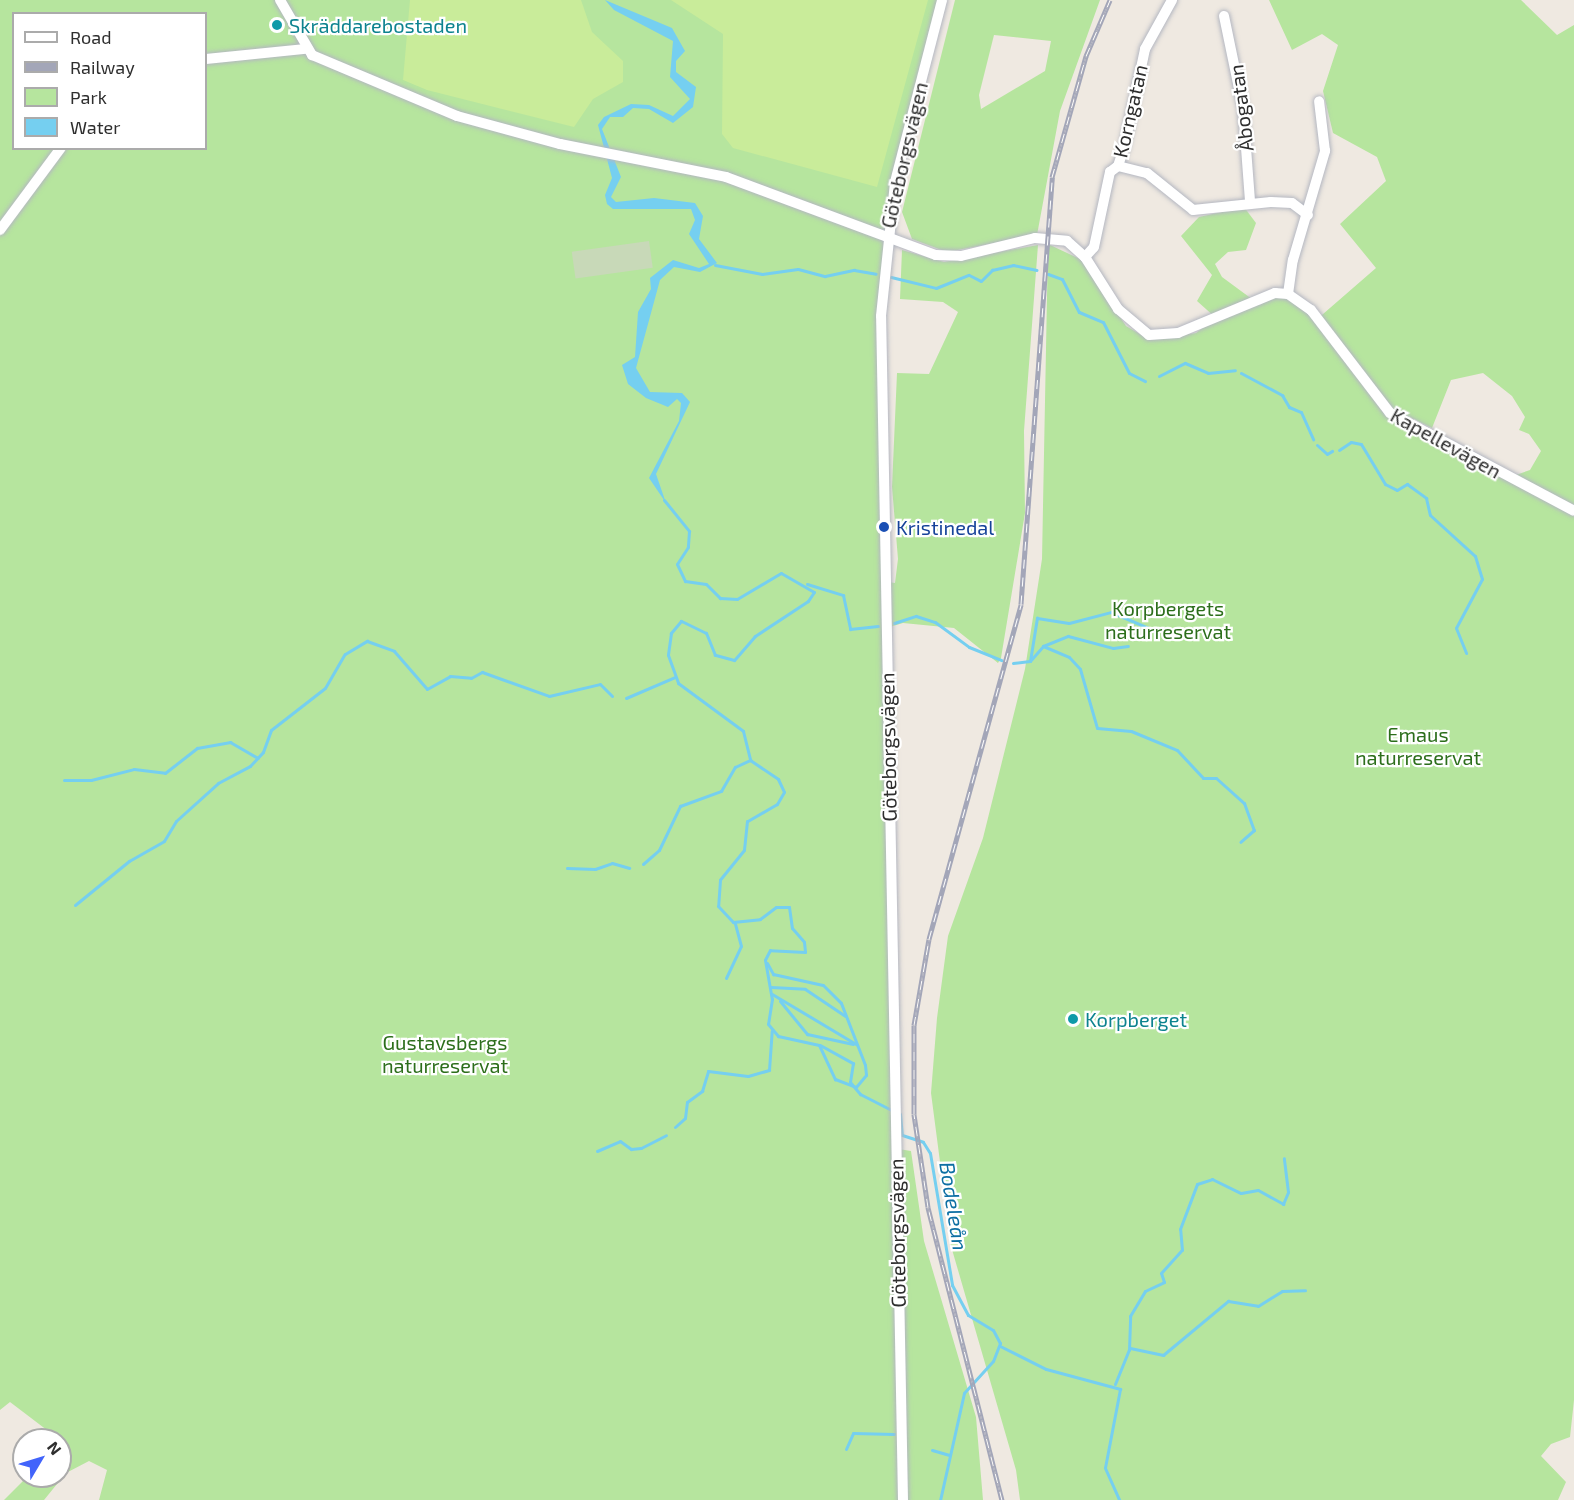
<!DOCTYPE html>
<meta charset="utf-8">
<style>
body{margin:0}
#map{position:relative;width:1574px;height:1500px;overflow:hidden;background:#efe9e1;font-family:"Exo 2",sans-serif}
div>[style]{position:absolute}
.green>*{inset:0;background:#b6e59e}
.cemetery>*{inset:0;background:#c8d9b8;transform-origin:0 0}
.pitch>*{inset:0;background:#c9ec9a}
.water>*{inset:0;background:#75cff0}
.stream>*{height:3px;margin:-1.5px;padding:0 1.5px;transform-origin:1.5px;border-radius:1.5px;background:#75cff0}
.roads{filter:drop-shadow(0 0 2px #b4b7c1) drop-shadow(0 0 2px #b4b7c1)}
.minor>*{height:10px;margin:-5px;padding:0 5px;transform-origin:5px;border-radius:5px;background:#fff}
.rail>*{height:5px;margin-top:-2.5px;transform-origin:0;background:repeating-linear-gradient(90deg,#fff 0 9px,#a3a6b8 0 18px);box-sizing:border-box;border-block:2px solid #a3a6b8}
.dots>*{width:16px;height:16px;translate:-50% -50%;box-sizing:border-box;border:3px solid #fff;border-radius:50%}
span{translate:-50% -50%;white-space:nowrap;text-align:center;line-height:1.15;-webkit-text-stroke:4.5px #fff;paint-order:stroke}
.culture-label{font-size:20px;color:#0d838f}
.left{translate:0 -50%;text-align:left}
.street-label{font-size:20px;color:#2e2e2e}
.transit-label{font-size:20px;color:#164399}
.park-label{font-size:20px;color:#2c6e1b}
.water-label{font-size:21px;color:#0d6fa3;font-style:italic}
.legend{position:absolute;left:12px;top:12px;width:195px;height:138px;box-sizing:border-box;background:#fff;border:2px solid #ababab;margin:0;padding:8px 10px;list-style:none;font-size:18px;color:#2e2e2e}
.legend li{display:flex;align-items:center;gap:12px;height:30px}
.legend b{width:30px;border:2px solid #ababab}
.north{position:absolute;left:12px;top:1428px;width:60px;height:60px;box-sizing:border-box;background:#fff;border:2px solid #ababab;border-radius:50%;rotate:52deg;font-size:16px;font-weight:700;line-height:24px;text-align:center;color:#2e2e2e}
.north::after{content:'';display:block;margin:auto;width:21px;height:27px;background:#4264fb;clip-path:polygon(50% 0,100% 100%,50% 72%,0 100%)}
</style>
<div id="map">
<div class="green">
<i style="clip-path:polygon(evenodd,0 0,939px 0,887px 218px,882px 581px,895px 583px,898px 559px,892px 487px,897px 373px,929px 374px,958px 312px,943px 302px,900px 299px,902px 250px,944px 262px,1038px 245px,1024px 431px,1025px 513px,1001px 658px,998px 663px,954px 628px,903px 623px,883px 629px,892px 1148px,911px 1151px,924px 1241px,976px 1417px,983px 1500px,99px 1500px,107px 1470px,89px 1461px,66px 1473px,44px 1500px,4px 1500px,28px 1476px,60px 1476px,60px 1440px,10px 1402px,0 1410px,0 0,14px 14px,206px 14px,206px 148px,14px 148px,14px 14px)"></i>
<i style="clip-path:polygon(evenodd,955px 0,1100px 0,1060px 111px,1037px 235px,947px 252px,912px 239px,902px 212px,955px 0,994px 35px,1051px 41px,1045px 71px,981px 109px,979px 95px,994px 35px)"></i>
<i style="clip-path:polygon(1269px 0,1521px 0,1557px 35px,1574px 25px,1574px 505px,1513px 476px,1530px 470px,1541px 451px,1529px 434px,1519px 430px,1525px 417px,1512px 396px,1483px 373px,1451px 380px,1432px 428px,1385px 405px,1342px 357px,1385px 415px,1574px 516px,1574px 1400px,1570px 1437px,1551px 1444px,1541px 1456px,1566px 1482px,1558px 1500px,1020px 1500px,1016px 1470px,951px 1246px,931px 1093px,937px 1018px,948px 936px,983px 838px,1025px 669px,1042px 559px,1048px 244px,1082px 260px,1126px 326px,1150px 340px,1196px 333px,1216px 318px,1197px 301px,1212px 275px,1181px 236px,1199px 217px,1244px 207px,1256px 223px,1246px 250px,1228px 252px,1215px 264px,1222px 277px,1260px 305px,1277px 295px,1296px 301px,1315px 321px,1376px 268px,1340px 224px,1386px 181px,1377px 157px,1333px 133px,1323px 91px,1338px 45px,1322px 34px,1292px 50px)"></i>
</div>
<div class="cemetery">
<i style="left:649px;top:241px;width:27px;height:78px;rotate:82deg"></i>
</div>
<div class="pitch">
<i style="clip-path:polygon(410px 0,581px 0,592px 32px,623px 61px,623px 82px,593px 99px,574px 127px,427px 90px,403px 80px)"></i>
<i style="clip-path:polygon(671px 0,928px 0,877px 187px,733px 148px,722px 134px,723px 34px)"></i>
</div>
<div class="water">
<i style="clip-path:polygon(605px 0,672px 28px,685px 51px,676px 61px,676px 72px,696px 87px,693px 107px,673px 123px,649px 109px,633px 108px,623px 117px,610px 117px,602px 129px,621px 177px,611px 197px,616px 202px,654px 198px,695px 203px,703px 216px,699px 239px,717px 263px,700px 272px,674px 267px,660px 280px,636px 368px,650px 392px,682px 393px,690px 402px,656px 474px,666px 503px,649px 478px,679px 421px,681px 403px,677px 399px,668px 407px,646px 398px,628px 384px,622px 365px,635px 357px,638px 312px,651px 289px,650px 278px,673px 260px,699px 268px,709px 264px,689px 234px,695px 220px,691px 209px,613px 209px,607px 204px,605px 195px,612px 178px,598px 125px,604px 117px,631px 104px,649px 105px,673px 116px,690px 99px,670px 77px,673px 41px,614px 10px)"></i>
</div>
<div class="stream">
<i style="left:715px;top:265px;width:48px;rotate:10.8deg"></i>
<i style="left:762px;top:274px;width:36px;rotate:-8deg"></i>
<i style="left:798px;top:269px;width:28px;rotate:15deg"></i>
<i style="left:825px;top:276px;width:30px;rotate:-12deg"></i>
<i style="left:854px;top:270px;width:22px;rotate:10deg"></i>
<i style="left:1048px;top:274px;width:15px;rotate:20deg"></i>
<i style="left:1062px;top:279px;width:37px;rotate:63deg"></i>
<i style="left:1079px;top:312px;width:26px;rotate:23deg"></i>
<i style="left:1103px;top:322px;width:57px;rotate:63deg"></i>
<i style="left:1129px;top:373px;width:18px;rotate:27deg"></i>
<i style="left:891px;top:277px;width:46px;rotate:13.7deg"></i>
<i style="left:936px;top:288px;width:35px;rotate:-22deg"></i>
<i style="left:969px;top:275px;width:13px;rotate:27deg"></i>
<i style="left:981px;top:281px;width:16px;rotate:-45deg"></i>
<i style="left:992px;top:270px;width:22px;rotate:-13deg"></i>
<i style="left:1013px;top:265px;width:24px;rotate:12deg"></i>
<i style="left:1241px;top:373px;width:47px;rotate:28.2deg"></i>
<i style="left:1282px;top:395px;width:14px;rotate:60deg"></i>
<i style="left:1289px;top:407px;width:13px;rotate:23deg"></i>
<i style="left:1301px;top:412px;width:30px;rotate:66deg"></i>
<i style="left:1159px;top:376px;width:29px;rotate:-27deg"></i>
<i style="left:1185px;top:363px;width:25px;rotate:23deg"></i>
<i style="left:1208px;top:373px;width:27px;rotate:-6deg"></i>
<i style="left:1317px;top:445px;width:13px;rotate:42deg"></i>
<i style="left:1327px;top:454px;width:6px;rotate:-31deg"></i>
<i style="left:1339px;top:450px;width:14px;rotate:-34deg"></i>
<i style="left:1351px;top:442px;width:10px;rotate:11deg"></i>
<i style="left:1361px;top:444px;width:47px;rotate:59deg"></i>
<i style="left:1385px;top:484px;width:13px;rotate:27deg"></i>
<i style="left:1397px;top:490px;width:12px;rotate:-31deg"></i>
<i style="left:1407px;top:484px;width:24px;rotate:36deg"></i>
<i style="left:1426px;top:498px;width:17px;rotate:77deg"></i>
<i style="left:1430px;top:515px;width:61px;rotate:42.3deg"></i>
<i style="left:1475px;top:556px;width:24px;rotate:73deg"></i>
<i style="left:1482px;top:579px;width:55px;rotate:118deg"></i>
<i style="left:1456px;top:628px;width:27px;rotate:68deg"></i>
<i style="left:664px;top:500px;width:40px;rotate:51deg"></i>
<i style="left:689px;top:531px;width:16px;rotate:94deg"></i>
<i style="left:688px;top:547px;width:20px;rotate:123deg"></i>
<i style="left:677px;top:564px;width:19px;rotate:65deg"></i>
<i style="left:685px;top:581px;width:21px;rotate:8deg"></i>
<i style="left:706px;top:584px;width:20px;rotate:45deg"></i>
<i style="left:720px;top:598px;width:17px;rotate:3deg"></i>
<i style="left:737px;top:599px;width:51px;rotate:-30.6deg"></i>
<i style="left:781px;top:573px;width:38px;rotate:30deg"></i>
<i style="left:814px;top:592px;width:11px;rotate:124deg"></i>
<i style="left:808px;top:601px;width:64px;rotate:146.6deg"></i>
<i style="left:755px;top:636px;width:32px;rotate:131deg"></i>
<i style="left:734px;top:660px;width:20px;rotate:-165deg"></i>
<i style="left:715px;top:655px;width:24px;rotate:-112deg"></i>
<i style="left:706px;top:633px;width:28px;rotate:-154deg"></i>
<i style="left:681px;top:621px;width:16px;rotate:130deg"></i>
<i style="left:671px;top:633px;width:22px;rotate:98deg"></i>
<i style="left:668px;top:655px;width:30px;rotate:70deg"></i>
<i style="left:678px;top:683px;width:81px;rotate:36.4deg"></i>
<i style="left:743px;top:731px;width:30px;rotate:76deg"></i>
<i style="left:750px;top:760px;width:34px;rotate:34deg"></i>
<i style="left:778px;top:779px;width:14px;rotate:65deg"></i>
<i style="left:784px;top:792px;width:14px;rotate:120deg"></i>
<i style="left:777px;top:804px;width:34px;rotate:150deg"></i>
<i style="left:747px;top:821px;width:29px;rotate:96deg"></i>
<i style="left:744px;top:850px;width:38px;rotate:129deg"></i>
<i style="left:720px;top:880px;width:26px;rotate:94deg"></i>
<i style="left:718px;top:906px;width:22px;rotate:47deg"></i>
<i style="left:733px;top:922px;width:27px;rotate:-6deg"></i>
<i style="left:760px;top:919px;width:20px;rotate:-37deg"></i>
<i style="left:776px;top:907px;width:13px"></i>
<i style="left:789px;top:907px;width:21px;rotate:82deg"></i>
<i style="left:792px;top:928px;width:18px;rotate:49deg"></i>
<i style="left:804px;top:942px;width:10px;rotate:84deg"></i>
<i style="left:805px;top:952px;width:35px;rotate:-177deg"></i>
<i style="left:770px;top:950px;width:11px;rotate:117deg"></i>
<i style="left:765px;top:960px;width:40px;rotate:80deg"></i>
<i style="left:772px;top:999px;width:25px;rotate:99deg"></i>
<i style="left:768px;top:1024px;width:16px;rotate:50deg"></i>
<i style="left:778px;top:1036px;width:42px;rotate:12.4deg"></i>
<i style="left:819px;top:1045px;width:38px;rotate:65deg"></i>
<i style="left:835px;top:1079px;width:22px;rotate:21deg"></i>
<i style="left:807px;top:584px;width:38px;rotate:17deg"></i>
<i style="left:843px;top:595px;width:35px;rotate:78deg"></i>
<i style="left:850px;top:629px;width:28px;rotate:-6deg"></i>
<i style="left:894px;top:623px;width:23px;rotate:-18deg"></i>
<i style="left:916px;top:616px;width:20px;rotate:18deg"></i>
<i style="left:935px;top:622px;width:42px;rotate:36.3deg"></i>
<i style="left:969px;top:647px;width:35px;rotate:22deg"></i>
<i style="left:1043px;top:646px;width:27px;rotate:-22deg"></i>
<i style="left:1068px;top:636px;width:47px;rotate:14.9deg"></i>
<i style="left:1113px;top:648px;width:15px;rotate:-8deg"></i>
<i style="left:1030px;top:661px;width:44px;rotate:-80.8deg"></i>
<i style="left:1037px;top:618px;width:32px;rotate:9deg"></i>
<i style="left:1069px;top:623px;width:43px;rotate:-14.7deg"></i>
<i style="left:1111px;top:612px;width:43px;rotate:23deg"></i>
<i style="left:1013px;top:663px;width:17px;rotate:-7deg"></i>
<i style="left:1030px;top:661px;width:20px;rotate:-49deg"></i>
<i style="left:1043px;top:646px;width:28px;rotate:23deg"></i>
<i style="left:1069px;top:657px;width:16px;rotate:47deg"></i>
<i style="left:1080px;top:669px;width:61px;rotate:73.9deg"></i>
<i style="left:1097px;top:728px;width:34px;rotate:5deg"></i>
<i style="left:1131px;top:731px;width:50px;rotate:22.4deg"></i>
<i style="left:1177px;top:750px;width:38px;rotate:47deg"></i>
<i style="left:1203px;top:778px;width:13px"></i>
<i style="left:1216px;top:778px;width:38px;rotate:42deg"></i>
<i style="left:1244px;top:803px;width:29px;rotate:70deg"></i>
<i style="left:1254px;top:830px;width:18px;rotate:139deg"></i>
<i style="left:626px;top:698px;width:53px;rotate:-23.2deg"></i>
<i style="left:64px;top:780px;width:27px"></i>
<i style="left:91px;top:780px;width:44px;rotate:-14.3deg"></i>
<i style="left:134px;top:769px;width:31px;rotate:7deg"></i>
<i style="left:165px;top:773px;width:41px;rotate:-38deg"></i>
<i style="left:197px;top:748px;width:34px;rotate:-10deg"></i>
<i style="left:230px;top:742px;width:32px;rotate:30deg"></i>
<i style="left:643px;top:864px;width:21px;rotate:-41deg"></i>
<i style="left:659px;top:850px;width:49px;rotate:-64.5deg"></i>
<i style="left:680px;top:806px;width:44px;rotate:-20.1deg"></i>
<i style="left:721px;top:791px;width:28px;rotate:-60deg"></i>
<i style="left:735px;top:767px;width:17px;rotate:-25deg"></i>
<i style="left:567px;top:868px;width:28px;rotate:2deg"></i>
<i style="left:595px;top:869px;width:18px;rotate:-19deg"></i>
<i style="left:612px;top:863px;width:18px;rotate:16deg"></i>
<i style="left:75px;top:905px;width:70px;rotate:-39.2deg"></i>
<i style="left:129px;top:861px;width:40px;rotate:-29.7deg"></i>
<i style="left:164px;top:841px;width:23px;rotate:-59deg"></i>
<i style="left:176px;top:821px;width:57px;rotate:-42.1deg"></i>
<i style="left:218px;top:783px;width:36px;rotate:-28deg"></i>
<i style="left:250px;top:766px;width:19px;rotate:-47deg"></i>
<i style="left:263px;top:752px;width:23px;rotate:-70deg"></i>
<i style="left:271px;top:730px;width:68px;rotate:-37.9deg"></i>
<i style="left:325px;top:688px;width:39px;rotate:-60deg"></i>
<i style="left:345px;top:654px;width:26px;rotate:-31deg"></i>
<i style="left:367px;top:641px;width:29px;rotate:20deg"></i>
<i style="left:394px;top:651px;width:50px;rotate:49deg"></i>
<i style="left:427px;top:689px;width:26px;rotate:-29deg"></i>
<i style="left:450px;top:676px;width:21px;rotate:5deg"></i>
<i style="left:471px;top:678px;width:13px;rotate:-29deg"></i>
<i style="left:482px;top:672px;width:71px;rotate:19.7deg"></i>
<i style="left:549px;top:696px;width:52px;rotate:-13.2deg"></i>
<i style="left:600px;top:684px;width:17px;rotate:45deg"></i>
<i style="left:767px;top:963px;width:13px;rotate:61deg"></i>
<i style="left:773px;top:974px;width:51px;rotate:12.4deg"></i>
<i style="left:823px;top:985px;width:25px;rotate:45deg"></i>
<i style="left:841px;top:1003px;width:66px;rotate:68.8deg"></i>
<i style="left:865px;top:1065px;width:10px;rotate:84deg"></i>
<i style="left:866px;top:1075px;width:16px;rotate:130deg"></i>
<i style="left:726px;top:978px;width:35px;rotate:-65deg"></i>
<i style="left:741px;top:946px;width:24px;rotate:-105deg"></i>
<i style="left:771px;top:987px;width:34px;rotate:3deg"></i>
<i style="left:805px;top:989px;width:48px;rotate:34deg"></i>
<i style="left:772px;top:994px;width:98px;rotate:30.8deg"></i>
<i style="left:780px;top:1001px;width:43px;rotate:50.7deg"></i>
<i style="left:807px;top:1034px;width:47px;rotate:12.3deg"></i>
<i style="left:820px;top:1045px;width:38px;rotate:29deg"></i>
<i style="left:853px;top:1063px;width:19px;rotate:99deg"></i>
<i style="left:850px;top:1082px;width:16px;rotate:50deg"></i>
<i style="left:860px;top:1094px;width:38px;rotate:27deg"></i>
<i style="left:900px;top:1114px;width:21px;rotate:85deg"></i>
<i style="left:902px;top:1135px;width:22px;rotate:18deg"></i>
<i style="left:923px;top:1142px;width:13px;rotate:58deg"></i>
<i style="left:930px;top:1153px;width:134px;rotate:80.5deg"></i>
<i style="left:952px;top:1285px;width:34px;rotate:62deg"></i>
<i style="left:968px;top:1315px;width:29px;rotate:31deg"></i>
<i style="left:993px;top:1330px;width:15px;rotate:62deg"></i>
<i style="left:1000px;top:1343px;width:19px;rotate:111deg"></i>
<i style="left:993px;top:1361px;width:43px;rotate:132.2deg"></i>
<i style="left:964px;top:1393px;width:110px;rotate:102.6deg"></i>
<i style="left:675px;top:1127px;width:13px;rotate:-42deg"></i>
<i style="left:685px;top:1118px;width:16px;rotate:-83deg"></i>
<i style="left:687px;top:1102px;width:19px;rotate:-36deg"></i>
<i style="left:702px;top:1091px;width:21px;rotate:-73deg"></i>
<i style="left:708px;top:1071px;width:40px;rotate:7.1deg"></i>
<i style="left:748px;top:1076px;width:22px;rotate:-16deg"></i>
<i style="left:769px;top:1070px;width:39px;rotate:-86deg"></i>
<i style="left:597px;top:1151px;width:25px;rotate:-23deg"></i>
<i style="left:620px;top:1141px;width:14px;rotate:36deg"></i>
<i style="left:631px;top:1149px;width:10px;rotate:-6deg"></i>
<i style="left:641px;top:1148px;width:28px;rotate:-27deg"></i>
<i style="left:1000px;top:1346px;width:51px;rotate:26.6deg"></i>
<i style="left:1046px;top:1369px;width:77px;rotate:15.1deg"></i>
<i style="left:1120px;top:1389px;width:80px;rotate:100.8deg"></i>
<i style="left:1105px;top:1468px;width:35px;rotate:66deg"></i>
<i style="left:1130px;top:1348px;width:34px;rotate:12deg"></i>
<i style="left:1163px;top:1355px;width:85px;rotate:-39.7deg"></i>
<i style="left:1228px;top:1301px;width:30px;rotate:9deg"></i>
<i style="left:1258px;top:1306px;width:28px;rotate:-32deg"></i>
<i style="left:1282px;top:1291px;width:23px;rotate:-2deg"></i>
<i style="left:1115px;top:1384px;width:37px;rotate:-68deg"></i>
<i style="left:1129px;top:1350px;width:34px;rotate:-88deg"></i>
<i style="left:1130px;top:1316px;width:29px;rotate:-59deg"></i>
<i style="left:1145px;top:1291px;width:21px;rotate:-25deg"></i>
<i style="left:1164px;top:1282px;width:9px;rotate:-108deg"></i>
<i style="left:1161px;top:1273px;width:31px;rotate:-48deg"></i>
<i style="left:1182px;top:1250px;width:21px;rotate:-95deg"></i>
<i style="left:1180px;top:1229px;width:48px;rotate:-69.3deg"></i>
<i style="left:1197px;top:1184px;width:16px;rotate:-18deg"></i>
<i style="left:1212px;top:1179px;width:32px;rotate:26deg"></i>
<i style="left:1241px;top:1193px;width:17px;rotate:-10deg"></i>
<i style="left:1258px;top:1190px;width:29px;rotate:29deg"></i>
<i style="left:1283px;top:1204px;width:13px;rotate:-67deg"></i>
<i style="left:1288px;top:1192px;width:34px;rotate:-97deg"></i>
<i style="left:846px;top:1449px;width:17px;rotate:-66deg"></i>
<i style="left:853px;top:1433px;width:41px;rotate:1.4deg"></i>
<i style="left:932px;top:1450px;width:18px;rotate:16deg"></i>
</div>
<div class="roads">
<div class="minor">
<i style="left:280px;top:0;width:64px;rotate:59.8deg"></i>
<i style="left:312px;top:55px;width:157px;rotate:22.8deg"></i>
<i style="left:457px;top:116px;width:107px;rotate:15.2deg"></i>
<i style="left:560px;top:144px;width:169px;rotate:11.2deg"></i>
<i style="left:726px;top:177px;width:224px;rotate:20.4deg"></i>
<i style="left:936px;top:255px;width:25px;rotate:2deg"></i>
<i style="left:961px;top:256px;width:76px;rotate:-13.7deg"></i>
<i style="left:1035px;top:238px;width:32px;rotate:5deg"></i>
<i style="left:1067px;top:241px;width:24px;rotate:42deg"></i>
<i style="left:1085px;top:257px;width:62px;rotate:57.6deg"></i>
<i style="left:1118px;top:309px;width:40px;rotate:40deg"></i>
<i style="left:1149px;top:335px;width:29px;rotate:-4deg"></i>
<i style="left:1178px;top:333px;width:105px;rotate:-22.4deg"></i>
<i style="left:1275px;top:293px;width:13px;rotate:4deg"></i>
<i style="left:1288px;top:294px;width:28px;rotate:35deg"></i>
<i style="left:1311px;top:310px;width:130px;rotate:52.5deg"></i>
<i style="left:1390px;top:413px;width:208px;rotate:28deg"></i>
<i style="left:1224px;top:16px;width:94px;rotate:78.3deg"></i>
<i style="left:1243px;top:108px;width:93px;rotate:85.7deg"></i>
<i style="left:206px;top:59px;width:100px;rotate:-5.8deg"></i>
<i style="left:1118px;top:166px;width:30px;rotate:14deg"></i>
<i style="left:1147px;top:173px;width:59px;rotate:38.8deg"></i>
<i style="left:1193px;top:210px;width:78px;rotate:-5.9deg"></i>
<i style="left:1271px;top:202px;width:21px;rotate:3deg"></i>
<i style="left:1292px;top:203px;width:20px;rotate:37deg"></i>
<i style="left:0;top:230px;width:102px;rotate:-53.4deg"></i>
<i style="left:1085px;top:257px;width:13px;rotate:-48deg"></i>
<i style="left:1094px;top:247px;width:77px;rotate:-78deg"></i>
<i style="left:1110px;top:172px;width:10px;rotate:-37deg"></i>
<i style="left:1118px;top:166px;width:19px;rotate:-72deg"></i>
<i style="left:1124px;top:148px;width:101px;rotate:-78deg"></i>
<i style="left:1145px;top:49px;width:56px;rotate:-61.1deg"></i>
<i style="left:1288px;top:294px;width:34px;rotate:-82deg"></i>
<i style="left:1293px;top:260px;width:114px;rotate:-73.6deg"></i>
<i style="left:1325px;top:151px;width:50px;rotate:-96.8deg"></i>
<i style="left:903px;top:1500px;width:1184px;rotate:-91.06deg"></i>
<i style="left:881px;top:316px;width:135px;rotate:-84deg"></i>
<i style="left:895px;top:182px;width:188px;rotate:-75.5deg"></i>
</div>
</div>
<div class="rail">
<i style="left:1002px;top:1500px;width:302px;rotate:-104.2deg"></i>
<i style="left:928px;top:1207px;width:94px;rotate:-98.6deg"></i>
<i style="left:914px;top:1114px;width:89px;rotate:-90deg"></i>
<i style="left:914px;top:1025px;width:87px;rotate:-80.1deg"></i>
<i style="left:929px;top:939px;width:347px;rotate:-74.6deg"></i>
<i style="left:1021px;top:604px;width:428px;rotate:-85.8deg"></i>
<i style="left:1052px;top:177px;width:126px;rotate:-74.3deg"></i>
<i style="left:1086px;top:56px;width:61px;rotate:-66.8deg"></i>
</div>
<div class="dots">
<i style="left:277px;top:25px;background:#0f9aa8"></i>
<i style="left:884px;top:527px;background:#1a4fb4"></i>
<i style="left:1073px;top:1019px;background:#0f9aa8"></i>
</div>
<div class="culture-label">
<span class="left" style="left:289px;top:25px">Skräddarebostaden</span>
<span class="left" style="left:1085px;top:1019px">Korpberget</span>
</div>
<div class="street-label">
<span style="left:1241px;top:108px;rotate:-97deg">Åbogatan</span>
<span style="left:1130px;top:111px;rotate:-77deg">Korngatan</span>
<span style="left:904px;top:155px;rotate:-77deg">Göteborgsvägen</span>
<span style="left:1446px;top:443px;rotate:29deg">Kapellevägen</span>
<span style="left:888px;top:747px;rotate:-91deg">Göteborgsvägen</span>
<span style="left:897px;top:1233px;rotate:-91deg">Göteborgsvägen</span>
</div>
<div class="transit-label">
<span class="left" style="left:896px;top:527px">Kristinedal</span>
</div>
<div class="park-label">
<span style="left:1168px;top:620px">Korpbergets<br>naturreservat</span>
<span style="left:1418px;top:746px">Emaus<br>naturreservat</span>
<span style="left:445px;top:1054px">Gustavsbergs<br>naturreservat</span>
</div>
<div class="water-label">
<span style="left:954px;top:1206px;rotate:81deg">Bodeleån</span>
</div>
<ul class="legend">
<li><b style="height:8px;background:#fff"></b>Road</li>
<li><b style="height:8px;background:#a3a6b8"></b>Railway</li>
<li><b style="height:16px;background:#b6e59e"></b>Park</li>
<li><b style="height:16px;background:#75cff0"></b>Water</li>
</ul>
<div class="north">N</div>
</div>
